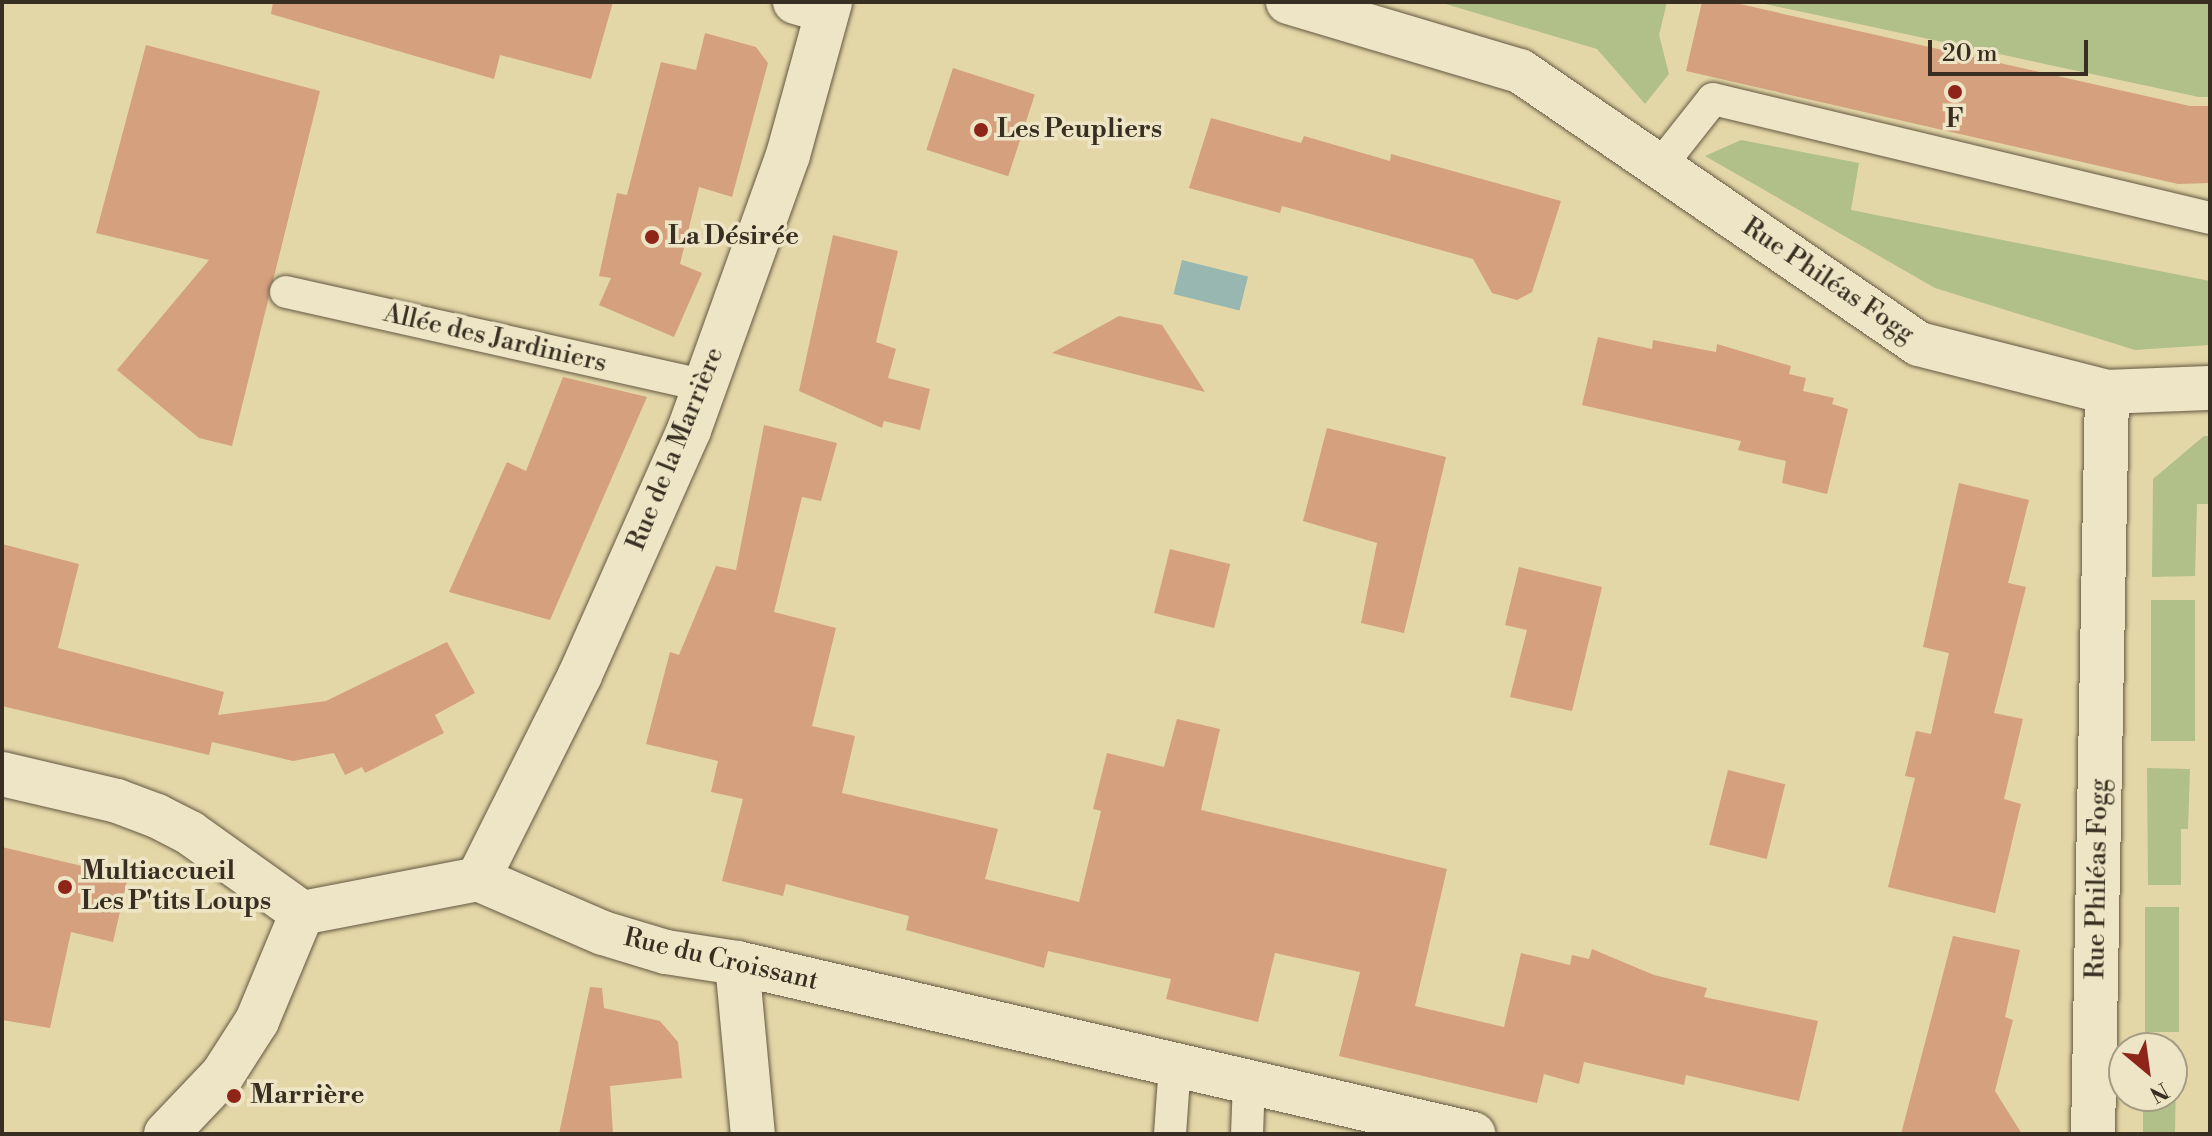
<!DOCTYPE html>
<meta charset="utf-8">
<style>
body{margin:0}
#map{position:relative;width:2212px;height:1136px;overflow:hidden;background:#e4d7a7;font-family:"Libre Bodoni",serif}
div>[style]{position:absolute}
.green>*{inset:0;background:#b1bf89;transform-origin:0 0}
.water>*{inset:0;background:#99b7b1;transform-origin:0 0}
.building>*{inset:0;background:#d4a07d;transform-origin:0 0}
.roads{filter:drop-shadow(0 0 2px #635842) drop-shadow(0 0 2px #635842)}
.service>*{height:32px;margin:-16px;padding:0 16px;transform-origin:16px;border-radius:16px;background:#ede5c6}
.minor>*{height:44px;margin:-22px;padding:0 22px;transform-origin:22px;border-radius:22px;background:#ede5c6}
.tertiary>*{height:44px;margin:-22px;padding:0 22px;transform-origin:22px;border-radius:22px;background:#ede5c6}
.dots>*{width:22px;height:22px;translate:-50% -50%;box-sizing:border-box;border:4px solid #ede5c6;border-radius:50%}
span{translate:-50% -50%;white-space:nowrap;text-align:center;line-height:1.15;-webkit-text-stroke:7px #ede5c6;paint-order:stroke}
.poi-label{font-size:26px;color:#382e21;font-weight:700}
.left{translate:0 -50%;text-align:left}
.street-label{font-size:26px;color:#382e21}
.frame{position:absolute;inset:0;border:4px solid #382e21;pointer-events:none}
.north{position:absolute;left:2108px;top:1032px;width:80px;height:80px;box-sizing:border-box;background:#ede5c6;border:2px solid #a59c84;border-radius:50%;rotate:151deg;font-size:22px;font-weight:700;line-height:32px;text-align:center;color:#382e21}
.north::after{content:'';display:block;margin:auto;width:28px;height:36px;background:#8f2418;clip-path:polygon(50% 0,100% 100%,50% 72%,0 100%)}
.scale{position:absolute;left:1928px;top:40px;width:160px;height:36px;box-sizing:border-box;border:4px solid #382e21;border-top:0;padding-left:10px;font-size:24px;line-height:28px;white-space:nowrap;color:#382e21;-webkit-text-stroke:6px #ede5c6;paint-order:stroke}
</style>
<div id="map">
<div class="green">
<i style="clip-path:polygon(1439px 2px,1667px 2px,1659px 35px,1669px 74px,1645px 104px,1597px 49px)"></i>
<i style="clip-path:polygon(1756px 2px,2210px 2px,2210px 97px,2199px 97px)"></i>
<i style="clip-path:polygon(1741px 140px,1859px 163px,1851px 210px,2210px 281px,2210px 345px,2135px 350px,1935px 288px,1705px 156px)"></i>
<i style="clip-path:polygon(2204px 436px,2210px 436px,2210px 504px,2197px 504px,2195px 576px,2152px 577px,2153px 479px)"></i>
<i style="left:2151px;top:600px;width:44px;height:141px"></i>
<i style="clip-path:polygon(2147px 768px,2190px 769px,2188px 829px,2181px 829px,2181px 885px,2148px 885px)"></i>
<i style="left:2145px;top:907px;width:34px;height:125px"></i>
<i style="clip-path:polygon(2172px 1075px,2176px 1075px,2175px 1134px,2143px 1134px,2143px 1096px,2172px 1096px)"></i>
</div>
<div class="water">
<i style="left:1182px;top:260px;width:68px;height:35px;rotate:14deg"></i>
</div>
<div class="building">
<i style="clip-path:polygon(273px 2px,613px 2px,591px 79px,500px 55px,494px 79px,271px 14px)"></i>
<i style="clip-path:polygon(1702px 2px,1731px 2px,2190px 106px,2210px 106px,2210px 183px,2178px 184px,1686px 71px)"></i>
<i style="clip-path:polygon(705px 33px,756px 47px,768px 63px,732px 197px,699px 187px,680px 264px,702px 273px,674px 337px,599px 305px,611px 278px,599px 276px,617px 193px,627px 195px,661px 62px,696px 70px)"></i>
<i style="clip-path:polygon(146px 45px,320px 91px,232px 446px,199px 438px,117px 370px,209px 260px,96px 233px)"></i>
<i style="left:953px;top:68px;width:86px;height:86px;rotate:18deg"></i>
<i style="clip-path:polygon(1211px 118px,1301px 143px,1304px 136px,1390px 161px,1391px 154px,1561px 201px,1532px 292px,1517px 300px,1492px 293px,1473px 259px,1282px 206px,1280px 213px,1189px 188px)"></i>
<i style="clip-path:polygon(833px 235px,898px 251px,876px 342px,896px 349px,888px 378px,930px 389px,920px 430px,884px 421px,882px 428px,799px 391px)"></i>
<i style="clip-path:polygon(1119px 316px,1162px 325px,1205px 392px,1052px 353px)"></i>
<i style="clip-path:polygon(1598px 337px,1652px 349px,1653px 340px,1716px 352px,1717px 344px,1791px 366px,1789px 374px,1806px 378px,1803px 391px,1834px 398px,1832px 404px,1848px 409px,1827px 494px,1782px 483px,1786px 461px,1738px 450px,1741px 441px,1582px 405px)"></i>
<i style="clip-path:polygon(563px 377px,647px 397px,550px 620px,449px 592px,507px 462px,526px 471px)"></i>
<i style="clip-path:polygon(764px 425px,837px 443px,821px 501px,802px 497px,774px 612px,836px 628px,812px 726px,855px 736px,842px 793px,998px 829px,985px 879px,1079px 902px,1101px 811px,1093px 809px,1107px 753px,1164px 767px,1177px 719px,1220px 729px,1201px 810px,1447px 869px,1415px 1006px,1504px 1027px,1521px 953px,1570px 965px,1572px 955px,1589px 959px,1592px 949px,1654px 975px,1707px 988px,1704px 997px,1818px 1021px,1799px 1101px,1686px 1075px,1684px 1085px,1584px 1062px,1579px 1084px,1544px 1074px,1537px 1103px,1339px 1056px,1360px 972px,1275px 953px,1258px 1022px,1166px 999px,1171px 979px,1048px 951px,1044px 968px,906px 930px,909px 916px,786px 884px,783px 896px,722px 881px,743px 799px,711px 792px,718px 761px,646px 744px,670px 652px,679px 655px,716px 566px,736px 570px)"></i>
<i style="clip-path:polygon(1327px 428px,1446px 457px,1404px 633px,1361px 623px,1377px 543px,1303px 521px)"></i>
<i style="clip-path:polygon(1959px 483px,2029px 500px,2008px 583px,2026px 587px,1994px 713px,2023px 719px,2004px 799px,2021px 804px,1995px 913px,1888px 887px,1915px 778px,1905px 776px,1916px 731px,1931px 734px,1949px 653px,1923px 647px)"></i>
<i style="clip-path:polygon(2px 544px,79px 564px,58px 648px,224px 692px,218px 715px,326px 701px,447px 642px,475px 693px,435px 715px,444px 733px,365px 773px,362px 767px,345px 775px,334px 753px,293px 761px,212px 742px,209px 755px,2px 706px)"></i>
<i style="left:1170px;top:549px;width:62px;height:66px;rotate:14deg"></i>
<i style="clip-path:polygon(1519px 567px,1602px 587px,1572px 711px,1510px 697px,1527px 630px,1505px 625px)"></i>
<i style="left:1728px;top:770px;width:59px;height:77px;rotate:14deg"></i>
<i style="clip-path:polygon(2px 847px,128px 877px,113px 942px,71px 932px,50px 1028px,2px 1020px)"></i>
<i style="clip-path:polygon(1953px 936px,2020px 950px,2005px 1017px,2013px 1020px,1995px 1091px,2022px 1134px,1901px 1134px)"></i>
<i style="clip-path:polygon(590px 987px,602px 988px,604px 1008px,660px 1021px,678px 1042px,682px 1078px,610px 1086px,613px 1134px,559px 1134px)"></i>
</div>
<div class="roads">
<div class="service">
<i style="left:1660px;top:166px;width:85px;rotate:-51.7deg"></i>
<i style="left:1713px;top:99px;width:511px;rotate:13.47deg"></i>
<i style="left:286px;top:292px;width:429px;rotate:12.6deg"></i>
<i style="left:1170px;top:1134px;width:69px;rotate:-85.9deg"></i>
<i style="left:1247px;top:1134px;width:51px;rotate:-87.8deg"></i>
</div>
<div class="minor">
<i style="left:795px;top:2px;width:33px;rotate:16deg"></i>
<i style="left:1288px;top:2px;width:242px;rotate:16.6deg"></i>
<i style="left:1520px;top:71px;width:483px;rotate:34.4deg"></i>
<i style="left:1919px;top:344px;width:194px;rotate:14.3deg"></i>
<i style="left:2107px;top:392px;width:742px;rotate:91.08deg"></i>
<i style="left:2107px;top:392px;width:103px;rotate:-2.2deg"></i>
<i style="left:737px;top:963px;width:172px;rotate:84.7deg"></i>
<i style="left:166px;top:1134px;width:83px;rotate:-46.5deg"></i>
<i style="left:223px;top:1074px;width:63px;rotate:-57.3deg"></i>
<i style="left:257px;top:1021px;width:117px;rotate:-67.4deg"></i>
</div>
<div class="tertiary">
<i style="left:2px;top:774px;width:118px;rotate:13.2deg"></i>
<i style="left:117px;top:801px;width:43px;rotate:20.6deg"></i>
<i style="left:157px;top:816px;width:37px;rotate:27deg"></i>
<i style="left:190px;top:833px;width:138px;rotate:35.5deg"></i>
<i style="left:302px;top:913px;width:179px;rotate:-10.9deg"></i>
<i style="left:478px;top:879px;width:136px;rotate:23.4deg"></i>
<i style="left:603px;top:933px;width:66px;rotate:16.8deg"></i>
<i style="left:666px;top:952px;width:72px;rotate:8.8deg"></i>
<i style="left:737px;top:963px;width:756px;rotate:13.08deg"></i>
<i style="left:478px;top:879px;width:228px;rotate:-63.4deg"></i>
<i style="left:580px;top:675px;width:268px;rotate:-66deg"></i>
<i style="left:689px;top:430px;width:292px;rotate:-70.2deg"></i>
<i style="left:788px;top:155px;width:159px;rotate:-74.6deg"></i>
</div>
</div>
<div class="dots">
<i style="left:1955px;top:92px;background:#8f2418"></i>
<i style="left:981px;top:130px;background:#8f2418"></i>
<i style="left:652px;top:237px;background:#8f2418"></i>
<i style="left:65px;top:887px;background:#8f2418"></i>
<i style="left:234px;top:1096px;background:#8f2418"></i>
</div>
<div class="poi-label">
<span style="left:1955px;top:120px">F</span>
<span class="left" style="left:997px;top:130px">Les Peupliers</span>
<span class="left" style="left:668px;top:237px">La Désirée</span>
<span class="left" style="left:81px;top:887px">Multiaccueil<br>Les P'tits Loups</span>
<span class="left" style="left:250px;top:1096px">Marrière</span>
</div>
<div class="street-label">
<span style="left:1828px;top:281px;rotate:34deg">Rue Philéas Fogg</span>
<span style="left:495px;top:339px;rotate:13deg">Allée des Jardiniers</span>
<span style="left:676px;top:449px;rotate:-68deg">Rue de la Marrière</span>
<span style="left:2098px;top:879px;rotate:-89deg">Rue Philéas Fogg</span>
<span style="left:721px;top:960px;rotate:13deg">Rue du Croissant</span>
</div>
<div class="frame"></div>
<div class="north">N</div>
<div class="scale">20 m</div>
</div>
